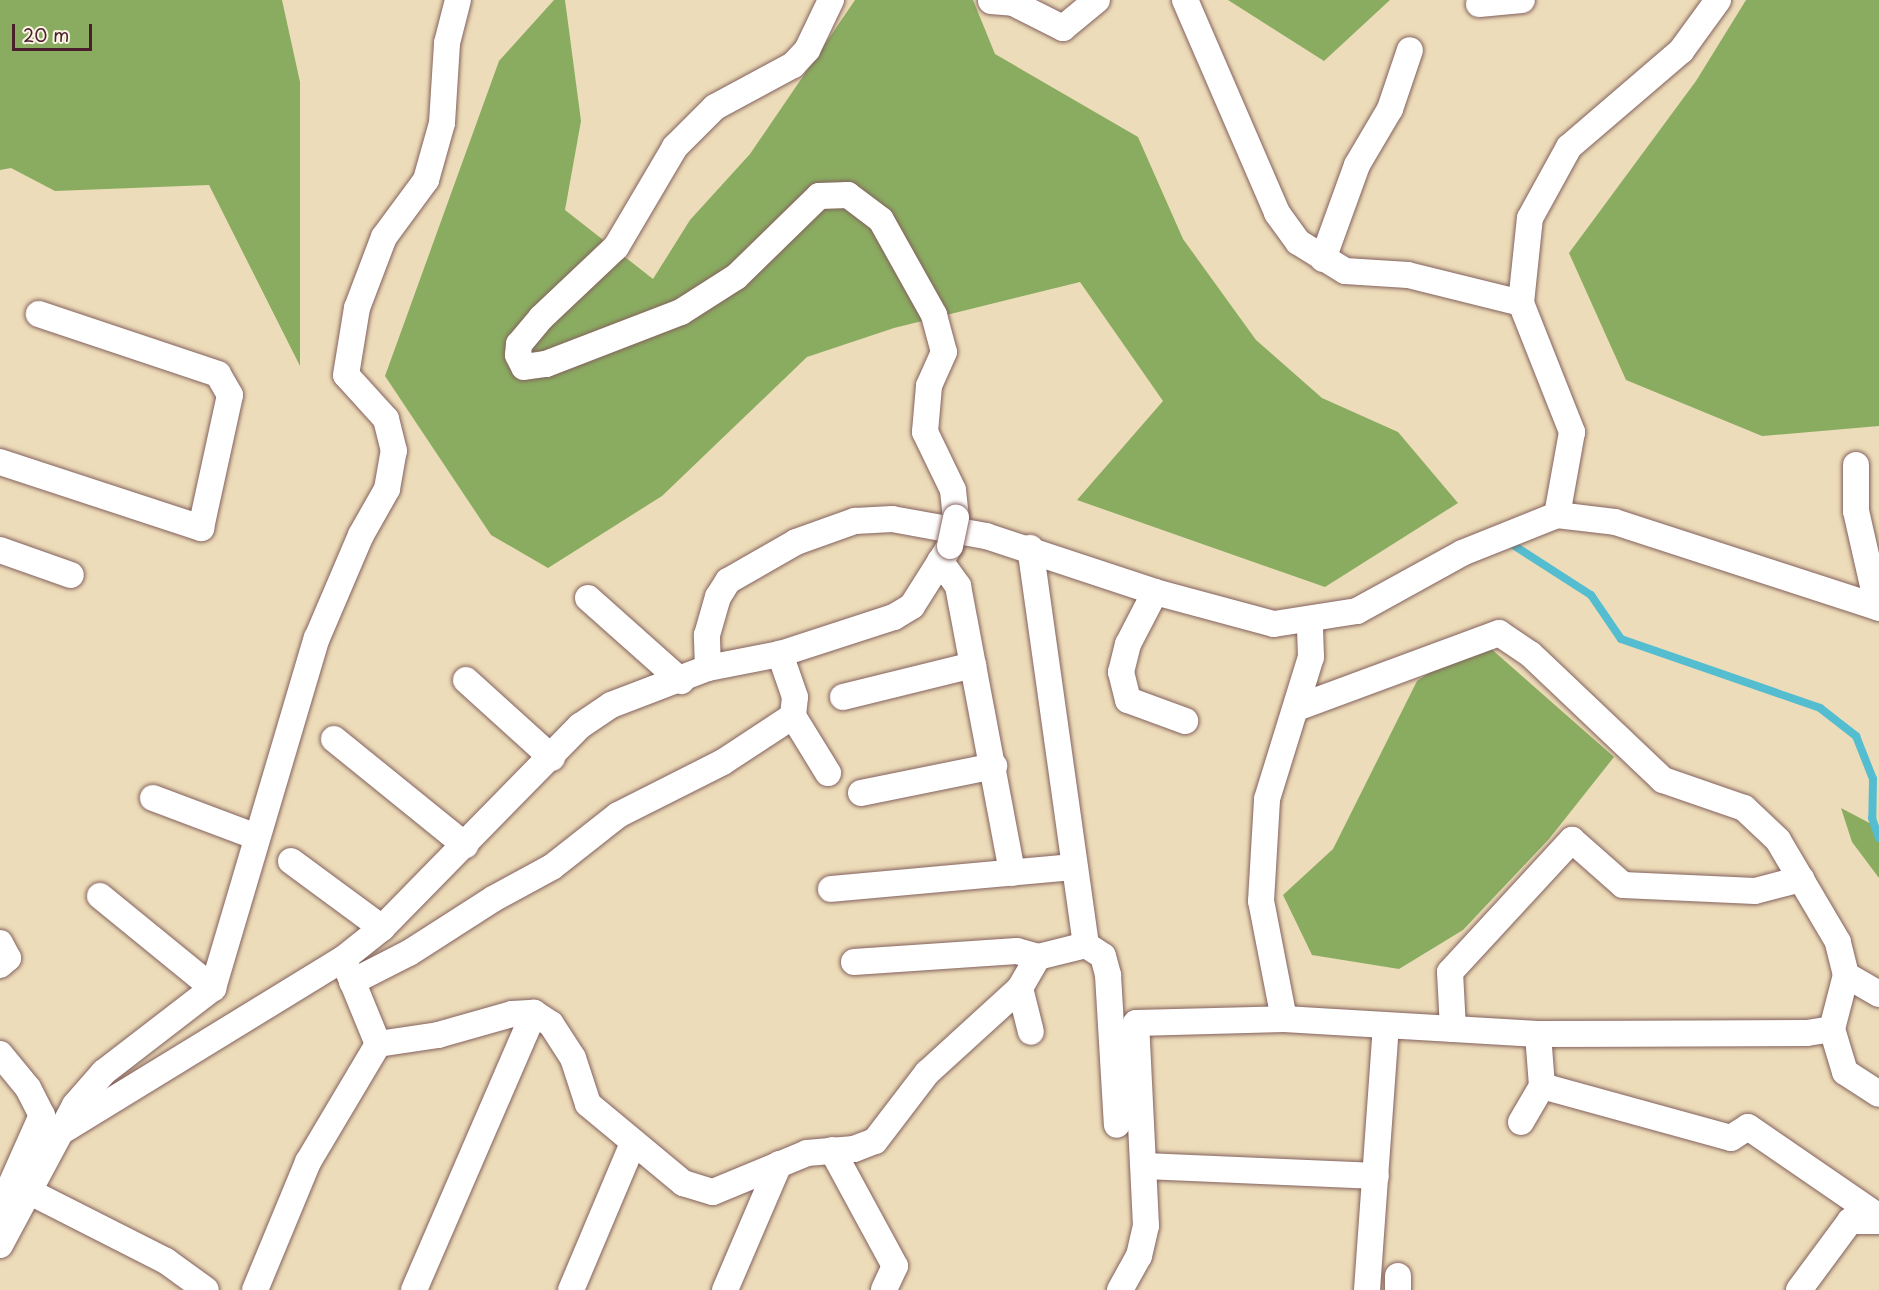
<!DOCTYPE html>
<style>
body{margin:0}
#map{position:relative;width:1879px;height:1290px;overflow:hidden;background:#eddcb9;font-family:"Playpen Sans",sans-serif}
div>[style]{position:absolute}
.forest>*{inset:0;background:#8aac61}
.stream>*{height:8px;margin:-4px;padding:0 4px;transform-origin:4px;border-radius:4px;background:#54bdd0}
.roads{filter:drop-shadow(0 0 2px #83615d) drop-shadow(0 0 2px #83615d)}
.minor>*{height:26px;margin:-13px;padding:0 13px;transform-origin:13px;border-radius:13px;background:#fff}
.bridges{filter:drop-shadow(0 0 2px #83615d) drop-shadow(0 0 2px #83615d)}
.minor-bridge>*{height:26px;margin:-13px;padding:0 13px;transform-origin:13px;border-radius:13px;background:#fff}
span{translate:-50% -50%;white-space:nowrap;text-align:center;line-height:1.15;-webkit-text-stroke:5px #fcf5e5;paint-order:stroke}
.scale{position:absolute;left:12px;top:24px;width:80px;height:27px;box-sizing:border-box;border:3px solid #4a1f2b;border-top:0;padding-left:8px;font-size:18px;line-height:21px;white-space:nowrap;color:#4a1f2b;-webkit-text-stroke:4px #fcf5e5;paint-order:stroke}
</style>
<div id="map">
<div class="forest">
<i style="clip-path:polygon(0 0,282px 0,300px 82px,300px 366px,209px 185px,55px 191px,11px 168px,0 170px)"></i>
<i style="clip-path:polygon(554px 0,565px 0,581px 121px,565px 210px,653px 279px,690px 220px,750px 154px,855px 0,973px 0,995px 54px,1138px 137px,1183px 239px,1256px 340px,1322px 398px,1398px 432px,1458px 503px,1325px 587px,1077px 500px,1163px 401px,1080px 282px,894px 328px,807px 357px,662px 496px,548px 568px,491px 535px,385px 376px,499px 61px)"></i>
<i style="clip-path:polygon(1228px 0,1390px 0,1324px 61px)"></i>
<i style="clip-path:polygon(1746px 0,1879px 0,1879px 426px,1762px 436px,1626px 380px,1569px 253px,1696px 81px)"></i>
<i style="clip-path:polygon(1480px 639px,1614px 757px,1549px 839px,1463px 930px,1399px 969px,1312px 955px,1283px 895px,1333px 849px,1417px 681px)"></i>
<i style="clip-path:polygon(1841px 808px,1879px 828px,1879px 878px,1852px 842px)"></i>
</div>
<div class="stream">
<i style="left:1513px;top:545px;width:93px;rotate:32.7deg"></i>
<i style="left:1591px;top:595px;width:53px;rotate:55.7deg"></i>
<i style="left:1621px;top:639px;width:211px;rotate:19.1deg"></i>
<i style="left:1820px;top:708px;width:46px;rotate:37.9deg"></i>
<i style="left:1856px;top:736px;width:46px;rotate:68.4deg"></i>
<i style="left:1873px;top:779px;width:39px;rotate:91deg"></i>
<i style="left:1872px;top:818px;width:21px;rotate:71deg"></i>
</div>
<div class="roads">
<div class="minor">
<i style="left:831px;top:0;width:55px;rotate:115.6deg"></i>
<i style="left:807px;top:50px;width:21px;rotate:133deg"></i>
<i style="left:793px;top:65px;width:89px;rotate:151.7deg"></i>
<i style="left:715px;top:107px;width:57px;rotate:135deg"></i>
<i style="left:675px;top:147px;width:116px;rotate:120.5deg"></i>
<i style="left:616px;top:247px;width:103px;rotate:136.6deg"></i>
<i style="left:541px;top:318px;width:34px;rotate:130deg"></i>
<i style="left:519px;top:344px;width:11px;rotate:95deg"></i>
<i style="left:518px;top:355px;width:13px;rotate:63deg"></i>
<i style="left:524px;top:367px;width:22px;rotate:-8deg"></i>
<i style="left:546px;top:364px;width:145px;rotate:-21.1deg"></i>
<i style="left:681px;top:312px;width:65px;rotate:-32.5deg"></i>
<i style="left:736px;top:277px;width:116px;rotate:-44.3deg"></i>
<i style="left:819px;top:196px;width:29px;rotate:-2deg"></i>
<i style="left:848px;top:195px;width:41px;rotate:37.1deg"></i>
<i style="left:881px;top:220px;width:109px;rotate:60.8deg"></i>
<i style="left:934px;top:315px;width:38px;rotate:75deg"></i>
<i style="left:944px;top:352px;width:37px;rotate:114deg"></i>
<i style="left:929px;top:386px;width:46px;rotate:95deg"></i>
<i style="left:925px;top:432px;width:64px;rotate:64.2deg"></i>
<i style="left:953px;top:490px;width:28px;rotate:84deg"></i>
<i style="left:1185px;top:0;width:232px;rotate:66.6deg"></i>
<i style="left:1277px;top:213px;width:36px;rotate:54deg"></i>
<i style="left:1298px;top:242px;width:55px;rotate:31.7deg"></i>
<i style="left:1345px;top:271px;width:63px;rotate:3.6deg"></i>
<i style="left:1408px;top:275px;width:116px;rotate:13.9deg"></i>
<i style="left:1521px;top:303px;width:139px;rotate:68.4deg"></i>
<i style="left:1572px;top:432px;width:84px;rotate:100.2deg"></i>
<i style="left:991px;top:1px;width:22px;rotate:5deg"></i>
<i style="left:1013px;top:3px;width:56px;rotate:26.6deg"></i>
<i style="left:1063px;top:28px;width:44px;rotate:-39.5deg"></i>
<i style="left:1479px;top:4px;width:43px;rotate:-5.3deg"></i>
<i style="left:1323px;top:259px;width:100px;rotate:-70.1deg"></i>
<i style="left:1357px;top:165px;width:65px;rotate:-59.5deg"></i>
<i style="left:1390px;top:109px;width:62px;rotate:-71.3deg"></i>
<i style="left:1521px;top:303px;width:85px;rotate:-84deg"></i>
<i style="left:1530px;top:218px;width:81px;rotate:-61.2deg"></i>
<i style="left:1569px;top:147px;width:148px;rotate:-40.6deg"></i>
<i style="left:1681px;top:51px;width:63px;rotate:-54deg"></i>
<i style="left:0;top:462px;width:212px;rotate:18.2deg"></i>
<i style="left:201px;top:528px;width:136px;rotate:-77.7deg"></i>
<i style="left:230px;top:395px;width:24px;rotate:-120deg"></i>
<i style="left:218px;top:374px;width:189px;rotate:-161.5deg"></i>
<i style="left:1856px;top:465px;width:46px;rotate:90deg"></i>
<i style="left:1856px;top:511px;width:99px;rotate:77.2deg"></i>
<i style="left:0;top:550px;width:75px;rotate:19.4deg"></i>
<i style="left:940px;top:561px;width:31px;rotate:54deg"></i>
<i style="left:958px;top:586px;width:292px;rotate:79.3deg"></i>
<i style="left:1155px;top:592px;width:59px;rotate:117.4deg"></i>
<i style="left:1128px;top:644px;width:29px;rotate:104deg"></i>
<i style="left:1121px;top:672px;width:29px;rotate:76deg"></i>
<i style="left:1128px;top:700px;width:61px;rotate:20.2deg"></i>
<i style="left:588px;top:598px;width:125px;rotate:41.7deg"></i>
<i style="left:708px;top:668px;width:33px;rotate:-92deg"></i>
<i style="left:707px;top:635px;width:40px;rotate:-74deg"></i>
<i style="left:718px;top:597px;width:19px;rotate:-58deg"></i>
<i style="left:728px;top:581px;width:78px;rotate:-29.8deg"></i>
<i style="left:796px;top:542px;width:63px;rotate:-19.6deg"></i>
<i style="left:855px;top:521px;width:37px;rotate:-3deg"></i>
<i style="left:892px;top:519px;width:96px;rotate:10.3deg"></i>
<i style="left:986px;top:536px;width:178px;rotate:18.3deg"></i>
<i style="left:1155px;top:592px;width:123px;rotate:15.1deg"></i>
<i style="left:1274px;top:624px;width:84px;rotate:-8.9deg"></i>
<i style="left:1357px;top:611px;width:120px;rotate:-28.9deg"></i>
<i style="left:1462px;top:553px;width:102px;rotate:-21.8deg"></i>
<i style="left:1557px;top:515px;width:58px;rotate:6.9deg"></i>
<i style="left:1615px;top:522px;width:278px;rotate:18deg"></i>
<i style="left:466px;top:680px;width:116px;rotate:42.2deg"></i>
<i style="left:843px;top:697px;width:134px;rotate:-13.8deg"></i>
<i style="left:793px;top:716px;width:67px;rotate:58.4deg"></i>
<i style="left:334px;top:739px;width:169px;rotate:39deg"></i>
<i style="left:861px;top:793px;width:136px;rotate:-11.5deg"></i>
<i style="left:153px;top:798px;width:111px;rotate:20.6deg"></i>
<i style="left:291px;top:861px;width:113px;rotate:36.4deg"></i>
<i style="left:831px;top:889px;width:244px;rotate:-5.2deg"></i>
<i style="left:100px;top:896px;width:146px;rotate:39.2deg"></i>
<i style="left:0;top:943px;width:17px;rotate:62deg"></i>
<i style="left:8px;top:958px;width:11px;rotate:139deg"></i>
<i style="left:1086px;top:945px;width:20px;rotate:33deg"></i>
<i style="left:1103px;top:956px;width:20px;rotate:75deg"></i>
<i style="left:1108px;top:975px;width:150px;rotate:86.6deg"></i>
<i style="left:854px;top:962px;width:163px;rotate:-3.9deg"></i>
<i style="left:1017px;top:951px;width:22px;rotate:16deg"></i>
<i style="left:346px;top:966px;width:84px;rotate:67.7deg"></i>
<i style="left:1846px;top:975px;width:38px;rotate:30deg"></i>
<i style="left:352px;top:982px;width:64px;rotate:-27deg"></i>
<i style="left:409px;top:953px;width:100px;rotate:-32.7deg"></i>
<i style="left:493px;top:899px;width:67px;rotate:-28.5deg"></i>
<i style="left:552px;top:867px;width:84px;rotate:-38.2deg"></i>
<i style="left:618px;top:815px;width:118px;rotate:-26.8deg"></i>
<i style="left:723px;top:762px;width:84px;rotate:-33.3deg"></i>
<i style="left:793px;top:716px;width:19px;rotate:-84deg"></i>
<i style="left:795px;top:697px;width:46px;rotate:-109.2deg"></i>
<i style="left:1020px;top:988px;width:45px;rotate:76deg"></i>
<i style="left:1284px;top:1019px;width:120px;rotate:-101deg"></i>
<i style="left:1261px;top:901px;width:102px;rotate:-86.6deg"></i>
<i style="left:1267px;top:799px;width:149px;rotate:-72.8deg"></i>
<i style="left:1311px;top:657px;width:36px;rotate:-92deg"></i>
<i style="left:1453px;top:1029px;width:57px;rotate:-93deg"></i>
<i style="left:1450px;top:972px;width:180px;rotate:-47.3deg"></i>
<i style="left:1572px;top:840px;width:68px;rotate:41.4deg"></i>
<i style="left:1623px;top:885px;width:132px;rotate:2.6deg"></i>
<i style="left:1755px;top:891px;width:48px;rotate:-14.6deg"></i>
<i style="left:1832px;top:1029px;width:45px;rotate:73.2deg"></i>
<i style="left:1845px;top:1072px;width:40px;rotate:32.9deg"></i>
<i style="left:1538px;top:1034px;width:52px;rotate:85.6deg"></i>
<i style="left:1542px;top:1086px;width:196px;rotate:15.4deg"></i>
<i style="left:1731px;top:1138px;width:20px;rotate:-33deg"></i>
<i style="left:1748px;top:1127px;width:159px;rotate:34.5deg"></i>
<i style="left:378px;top:1044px;width:61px;rotate:-8.5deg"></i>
<i style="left:438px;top:1035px;width:77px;rotate:-15.8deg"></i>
<i style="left:512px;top:1014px;width:22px;rotate:-3deg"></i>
<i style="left:534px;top:1013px;width:20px;rotate:33deg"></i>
<i style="left:551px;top:1024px;width:40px;rotate:57.1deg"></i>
<i style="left:573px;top:1058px;width:48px;rotate:71.9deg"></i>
<i style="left:588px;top:1104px;width:124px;rotate:39.7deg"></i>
<i style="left:683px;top:1183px;width:31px;rotate:17deg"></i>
<i style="left:713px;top:1192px;width:102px;rotate:-22.5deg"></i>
<i style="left:807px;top:1153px;width:47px;rotate:-4.9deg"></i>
<i style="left:854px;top:1149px;width:22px;rotate:-21deg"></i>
<i style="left:875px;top:1141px;width:86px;rotate:-52.6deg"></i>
<i style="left:927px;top:1073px;width:126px;rotate:-42.4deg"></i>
<i style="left:1020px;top:988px;width:36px;rotate:-60deg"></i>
<i style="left:1038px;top:957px;width:49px;rotate:-14deg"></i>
<i style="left:1086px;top:945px;width:401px;rotate:-98deg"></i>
<i style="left:0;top:1054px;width:44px;rotate:50.5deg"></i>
<i style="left:28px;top:1088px;width:30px;rotate:63deg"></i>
<i style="left:42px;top:1115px;width:98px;rotate:114deg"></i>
<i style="left:1521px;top:1122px;width:42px;rotate:-59.7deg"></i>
<i style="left:62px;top:1131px;width:329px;rotate:-31.5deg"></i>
<i style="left:343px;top:959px;width:50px;rotate:-38.5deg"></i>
<i style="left:382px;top:928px;width:283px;rotate:-45.6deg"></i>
<i style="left:580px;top:726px;width:37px;rotate:-34deg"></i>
<i style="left:611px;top:705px;width:104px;rotate:-20.9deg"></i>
<i style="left:708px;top:668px;width:73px;rotate:-11deg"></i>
<i style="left:780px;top:654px;width:120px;rotate:-18deg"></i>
<i style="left:894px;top:617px;width:21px;rotate:-31deg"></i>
<i style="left:912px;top:606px;width:71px;rotate:-57.7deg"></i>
<i style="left:832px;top:1150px;width:132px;rotate:61.5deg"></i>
<i style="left:895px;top:1266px;width:26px;rotate:115deg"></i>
<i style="left:1146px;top:1166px;width:230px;rotate:2.5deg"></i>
<i style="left:28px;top:1191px;width:155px;rotate:26.9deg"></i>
<i style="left:166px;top:1261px;width:49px;rotate:35.9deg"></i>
<i style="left:0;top:1245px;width:159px;rotate:-61.8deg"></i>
<i style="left:75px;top:1105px;width:44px;rotate:-48.7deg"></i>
<i style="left:104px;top:1072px;width:138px;rotate:-37.6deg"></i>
<i style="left:213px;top:988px;width:365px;rotate:-73.5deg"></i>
<i style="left:317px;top:638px;width:112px;rotate:-66.9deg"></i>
<i style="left:361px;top:535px;width:53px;rotate:-60.5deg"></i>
<i style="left:387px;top:489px;width:39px;rotate:-80deg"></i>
<i style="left:394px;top:451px;width:33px;rotate:-104deg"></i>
<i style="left:386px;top:419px;width:59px;rotate:-132.3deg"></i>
<i style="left:346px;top:375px;width:68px;rotate:-80.7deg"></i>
<i style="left:357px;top:308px;width:76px;rotate:-69.2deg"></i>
<i style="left:384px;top:237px;width:71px;rotate:-53.6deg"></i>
<i style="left:426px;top:180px;width:59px;rotate:-74.3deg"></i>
<i style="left:442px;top:123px;width:80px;rotate:-86.4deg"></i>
<i style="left:447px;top:43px;width:44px;rotate:-75.7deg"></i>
<i style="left:255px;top:1290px;width:139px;rotate:-67.5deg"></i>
<i style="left:308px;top:1162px;width:137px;rotate:-59.3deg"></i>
<i style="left:414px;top:1290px;width:302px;rotate:-66.6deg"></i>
<i style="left:571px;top:1290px;width:160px;rotate:-67.1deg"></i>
<i style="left:725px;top:1290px;width:137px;rotate:-66.8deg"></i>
<i style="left:1120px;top:1290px;width:39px;rotate:-61deg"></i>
<i style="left:1139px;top:1256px;width:31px;rotate:-77deg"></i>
<i style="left:1146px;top:1226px;width:203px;rotate:-92.8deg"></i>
<i style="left:1136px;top:1023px;width:148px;rotate:-1.5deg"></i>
<i style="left:1284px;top:1019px;width:254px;rotate:3.4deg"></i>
<i style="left:1538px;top:1034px;width:269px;rotate:-0.2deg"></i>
<i style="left:1807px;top:1033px;width:25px;rotate:-9deg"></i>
<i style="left:1832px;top:1029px;width:56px;rotate:-75.5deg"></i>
<i style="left:1846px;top:975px;width:34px;rotate:-104deg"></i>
<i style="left:1838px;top:942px;width:118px;rotate:-120.5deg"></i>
<i style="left:1778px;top:840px;width:47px;rotate:-136.7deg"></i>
<i style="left:1744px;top:808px;width:86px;rotate:-160.9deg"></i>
<i style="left:1663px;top:780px;width:183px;rotate:-136.5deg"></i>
<i style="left:1530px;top:654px;width:37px;rotate:-146deg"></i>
<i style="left:1499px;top:633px;width:216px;rotate:159.7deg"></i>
<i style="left:1367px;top:1290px;width:263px;rotate:-85.9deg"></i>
<i style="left:1398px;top:1290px;width:14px;rotate:-90deg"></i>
<i style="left:1799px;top:1290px;width:86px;rotate:-53.5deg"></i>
<i style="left:1850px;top:1221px;width:29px"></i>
</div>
</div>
<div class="bridges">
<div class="minor-bridge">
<i style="left:950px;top:546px;width:29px;rotate:-78deg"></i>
</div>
</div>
<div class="scale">20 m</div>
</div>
